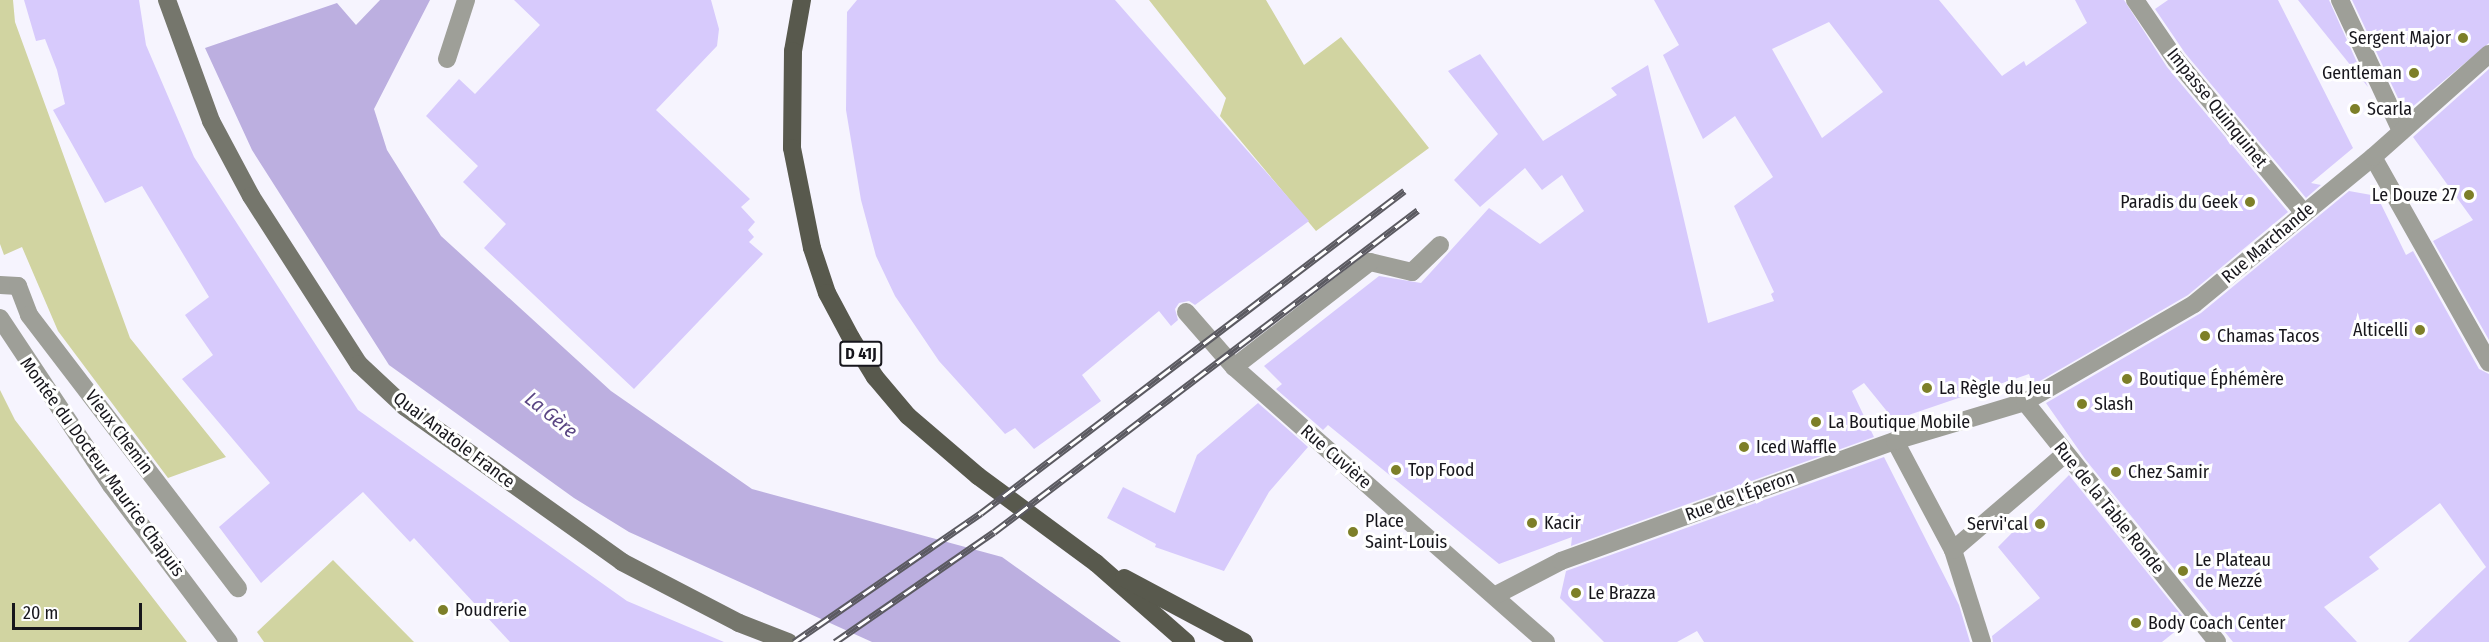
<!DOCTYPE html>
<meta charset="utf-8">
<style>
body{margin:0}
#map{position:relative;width:2489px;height:642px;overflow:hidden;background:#f6f4fe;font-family:"Fira Sans Condensed",sans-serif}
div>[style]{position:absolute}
.green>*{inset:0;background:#d1d4a1}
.water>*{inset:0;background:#bcafe0}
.building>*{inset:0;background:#d7cafc}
.lane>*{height:18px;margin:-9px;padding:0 9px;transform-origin:9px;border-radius:9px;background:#9e9f98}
.street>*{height:18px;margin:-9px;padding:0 9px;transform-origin:9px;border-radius:9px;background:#9e9f98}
.secondary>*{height:18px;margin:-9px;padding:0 9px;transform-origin:9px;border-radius:9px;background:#75766c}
.primary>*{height:18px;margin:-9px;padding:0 9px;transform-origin:9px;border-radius:9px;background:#58594d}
.rail>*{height:7px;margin-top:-3.5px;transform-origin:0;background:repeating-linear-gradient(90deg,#fff 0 14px,#5b5a61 0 28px);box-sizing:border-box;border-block:2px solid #5b5a61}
.dots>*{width:16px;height:16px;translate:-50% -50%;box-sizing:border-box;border:3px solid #fff;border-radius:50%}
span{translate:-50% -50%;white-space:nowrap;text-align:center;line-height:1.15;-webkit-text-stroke:6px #fff;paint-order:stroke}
.shield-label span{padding:2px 4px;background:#fff;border:2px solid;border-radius:4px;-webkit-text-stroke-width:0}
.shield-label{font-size:16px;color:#17161c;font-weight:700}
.poi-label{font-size:18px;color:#17161c}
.right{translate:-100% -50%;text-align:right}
.left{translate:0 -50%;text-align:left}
.street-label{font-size:18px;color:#17161c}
.water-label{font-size:20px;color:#5a4683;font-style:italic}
.scale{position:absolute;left:12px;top:603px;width:130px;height:27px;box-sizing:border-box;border:3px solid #17161c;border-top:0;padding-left:8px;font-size:18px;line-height:21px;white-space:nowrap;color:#17161c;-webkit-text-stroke:4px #fff;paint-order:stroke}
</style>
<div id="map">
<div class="green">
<i style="clip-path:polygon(0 0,13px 0,15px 22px,130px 338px,226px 457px,168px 478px,58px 331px,22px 247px,4px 255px,0 244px)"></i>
<i style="clip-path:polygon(1149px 0,1266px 0,1304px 65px,1341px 37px,1429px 148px,1316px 231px,1220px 116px,1226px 98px)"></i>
<i style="clip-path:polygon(0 390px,15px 420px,187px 642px,0 642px)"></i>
<i style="clip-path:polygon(333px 560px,414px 642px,264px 642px,257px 632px)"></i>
</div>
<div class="water">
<i style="clip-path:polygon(380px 0,430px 0,374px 109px,387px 150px,441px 236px,611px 391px,752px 489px,1002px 557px,1121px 642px,872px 642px,629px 532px,574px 498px,389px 365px,252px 150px,205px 48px,337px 3px,356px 25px)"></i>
</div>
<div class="building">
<i style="clip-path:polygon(24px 0,139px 0,146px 45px,194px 157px,358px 410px,627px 601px,724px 642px,510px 642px,414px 538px,410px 542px,363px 492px,261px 583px,219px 527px,270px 483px,182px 379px,213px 355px,185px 315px,209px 297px,142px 186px,105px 203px,53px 110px,65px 104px,57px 70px,45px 39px,36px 41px)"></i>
<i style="clip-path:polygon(514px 0,711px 0,719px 29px,717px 46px,656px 110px,750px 199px,741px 207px,755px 222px,748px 230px,754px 237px,749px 242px,763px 254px,634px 389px,484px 248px,506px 224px,463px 182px,478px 166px,426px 116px,459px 79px,475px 94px,540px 25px)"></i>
<i style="clip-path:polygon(857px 0,1115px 0,1309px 221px,1195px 305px,1189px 301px,1179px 303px,1175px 309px,1178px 320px,1171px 326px,1159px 311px,1082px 375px,1101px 401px,1034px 449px,1015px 428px,1005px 434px,939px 361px,895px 296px,876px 256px,861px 200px,846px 110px,847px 12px)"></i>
<i style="clip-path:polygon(evenodd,1654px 0,1939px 0,2002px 76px,2024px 61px,2026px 66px,2087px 23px,2075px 0,2124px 0,2167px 67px,2288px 212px,2188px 295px,2033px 385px,2029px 374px,1894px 420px,1864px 383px,1852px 391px,1874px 437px,1571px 546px,1572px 537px,1499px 564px,1328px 425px,1323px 430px,1276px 389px,1282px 384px,1264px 366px,1379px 276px,1421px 283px,1489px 208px,1540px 244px,1584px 211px,1562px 175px,1542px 190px,1525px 168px,1480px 207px,1454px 180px,1498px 134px,1448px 71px,1480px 54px,1543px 141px,1617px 95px,1611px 88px,1648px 65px,1708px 323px,1774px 301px,1771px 294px,1774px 292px,1734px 206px,1773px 177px,1735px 116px,1703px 139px,1663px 55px,1679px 45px,1654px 0,1829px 22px,1883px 92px,1822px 138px,1772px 49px,1829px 22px)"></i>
<i style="clip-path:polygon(2168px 0,2278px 0,2353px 148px,2311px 183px,2321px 185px,2306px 198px,2185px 53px,2155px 9px)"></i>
<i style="clip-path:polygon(2298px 0,2329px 0,2368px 87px)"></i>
<i style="clip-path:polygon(2352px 0,2489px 0,2489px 43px,2405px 113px)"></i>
<i style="clip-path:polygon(2489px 69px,2489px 340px,2433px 241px,2473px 220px,2413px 137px)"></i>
<i style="clip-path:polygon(2349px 191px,2377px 196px,2406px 255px,2413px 251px,2479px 369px,2489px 374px,2489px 642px,2408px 642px,2486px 567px,2440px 503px,2369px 557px,2379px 569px,2324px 607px,2357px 642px,2233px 642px,2085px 459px,2046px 403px,2201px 313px)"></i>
<i style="clip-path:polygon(1258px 403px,1308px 447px,1269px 492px,1224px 571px,1155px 547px,1156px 544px,1107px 518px,1123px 487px,1175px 513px,1197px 455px)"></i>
<i style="clip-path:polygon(1884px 457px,1959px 605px,1970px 642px,1704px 642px,1697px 631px,1677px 642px,1604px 642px,1560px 598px,1566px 571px)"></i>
<i style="clip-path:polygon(2069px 475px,2187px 622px,2162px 642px,1993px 642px,1992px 636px,2040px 598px,1998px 547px)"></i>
</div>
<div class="lane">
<i style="left:0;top:285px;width:18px;rotate:3deg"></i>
<i style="left:18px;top:286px;width:31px;rotate:69deg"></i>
<i style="left:29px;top:315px;width:344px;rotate:52.6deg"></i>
<i style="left:1186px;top:312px;width:73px;rotate:48.9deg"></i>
</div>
<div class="street">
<i style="left:2135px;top:0;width:73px;rotate:55.7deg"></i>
<i style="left:2176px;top:60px;width:199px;rotate:50.1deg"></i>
<i style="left:2340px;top:0;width:145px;rotate:65deg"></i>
<i style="left:447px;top:59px;width:62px;rotate:-72.1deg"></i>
<i style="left:2373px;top:157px;width:236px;rotate:60.6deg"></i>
<i style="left:1440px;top:245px;width:39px;rotate:136deg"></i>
<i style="left:1412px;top:272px;width:43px;rotate:-166.6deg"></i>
<i style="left:1370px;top:262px;width:172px;rotate:142.3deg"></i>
<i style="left:1234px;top:367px;width:416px;rotate:41.4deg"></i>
<i style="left:0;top:318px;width:201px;rotate:56.4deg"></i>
<i style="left:111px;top:485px;width:196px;rotate:53.1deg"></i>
<i style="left:2025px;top:402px;width:307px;rotate:51.3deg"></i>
<i style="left:1895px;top:441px;width:123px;rotate:62deg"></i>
<i style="left:1953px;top:550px;width:96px;rotate:72.5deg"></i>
<i style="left:1953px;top:550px;width:148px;rotate:-40.6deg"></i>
<i style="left:1496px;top:595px;width:73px;rotate:-27.6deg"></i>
<i style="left:1561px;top:561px;width:355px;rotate:-19.8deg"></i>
<i style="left:1895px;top:441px;width:136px;rotate:-16.7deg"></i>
<i style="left:2025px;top:402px;width:195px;rotate:-30.1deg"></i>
<i style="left:2194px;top:304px;width:232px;rotate:-39.4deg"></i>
<i style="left:2373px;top:157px;width:155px;rotate:-41.6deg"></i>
</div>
<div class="secondary">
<i style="left:167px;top:0;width:129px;rotate:70deg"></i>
<i style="left:211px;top:121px;width:85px;rotate:61.9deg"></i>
<i style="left:251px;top:196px;width:200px;rotate:57.3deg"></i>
<i style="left:359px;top:364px;width:63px;rotate:43.1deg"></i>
<i style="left:405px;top:407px;width:267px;rotate:35.5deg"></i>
<i style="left:622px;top:562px;width:132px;rotate:27.5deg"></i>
<i style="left:739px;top:623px;width:53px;rotate:21.2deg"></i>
</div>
<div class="primary">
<i style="left:802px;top:0;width:52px;rotate:100deg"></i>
<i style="left:793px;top:51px;width:97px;rotate:90.6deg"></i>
<i style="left:792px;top:148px;width:102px;rotate:78.7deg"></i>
<i style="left:812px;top:248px;width:47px;rotate:71.6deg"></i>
<i style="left:827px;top:293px;width:51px;rotate:61.9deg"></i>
<i style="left:851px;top:338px;width:46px;rotate:58.4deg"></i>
<i style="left:875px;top:377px;width:51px;rotate:49.8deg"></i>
<i style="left:908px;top:416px;width:92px;rotate:40.6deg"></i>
<i style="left:978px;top:476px;width:147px;rotate:36.4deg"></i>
<i style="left:1096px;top:563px;width:120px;rotate:41.3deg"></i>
<i style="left:1124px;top:578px;width:136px;rotate:28.1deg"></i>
</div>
<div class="rail">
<i style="left:794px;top:642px;width:227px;rotate:-34.6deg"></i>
<i style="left:981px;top:513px;width:532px;rotate:-37.28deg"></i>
<i style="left:835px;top:642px;width:193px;rotate:-34.7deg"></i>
<i style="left:994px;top:532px;width:532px;rotate:-37.21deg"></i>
</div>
<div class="dots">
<i style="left:2463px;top:38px;background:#7d7f28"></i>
<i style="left:2414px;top:73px;background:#7d7f28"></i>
<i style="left:2355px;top:109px;background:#7d7f28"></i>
<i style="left:2469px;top:195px;background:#7d7f28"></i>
<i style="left:2250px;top:202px;background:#7d7f28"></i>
<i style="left:2420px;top:330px;background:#7d7f28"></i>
<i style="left:2205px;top:336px;background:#7d7f28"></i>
<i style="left:2127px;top:379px;background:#7d7f28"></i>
<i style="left:1927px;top:388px;background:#7d7f28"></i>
<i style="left:2082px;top:404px;background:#7d7f28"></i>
<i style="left:1816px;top:422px;background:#7d7f28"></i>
<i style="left:1744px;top:447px;background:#7d7f28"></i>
<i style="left:1396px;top:470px;background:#7d7f28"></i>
<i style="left:2116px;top:472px;background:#7d7f28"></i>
<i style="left:1532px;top:523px;background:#7d7f28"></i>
<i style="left:2040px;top:524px;background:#7d7f28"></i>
<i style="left:1353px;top:532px;background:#7d7f28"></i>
<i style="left:2183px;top:571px;background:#7d7f28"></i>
<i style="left:1576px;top:593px;background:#7d7f28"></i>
<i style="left:443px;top:610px;background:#7d7f28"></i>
<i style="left:2136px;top:623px;background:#7d7f28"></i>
</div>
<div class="shield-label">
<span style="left:861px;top:354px">D 41J</span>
</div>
<div class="poi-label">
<span class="right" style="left:2451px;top:38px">Sergent Major</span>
<span class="right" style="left:2402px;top:73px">Gentleman</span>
<span class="left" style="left:2367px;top:109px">Scarla</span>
<span class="right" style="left:2457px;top:195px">Le Douze 27</span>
<span class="right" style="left:2238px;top:202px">Paradis du Geek</span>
<span class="right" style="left:2408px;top:330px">Alticelli</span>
<span class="left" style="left:2217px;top:336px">Chamas Tacos</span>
<span class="left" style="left:2139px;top:379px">Boutique Éphémère</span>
<span class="left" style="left:1939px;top:388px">La Règle du Jeu</span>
<span class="left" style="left:2094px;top:404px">Slash</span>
<span class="left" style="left:1828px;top:422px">La Boutique Mobile</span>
<span class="left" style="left:1756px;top:447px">Iced Waffle</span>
<span class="left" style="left:1408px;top:470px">Top Food</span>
<span class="left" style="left:2128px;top:472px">Chez Samir</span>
<span class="left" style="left:1365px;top:532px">Place<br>Saint-Louis</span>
<span class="left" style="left:1544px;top:523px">Kacir</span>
<span class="right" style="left:2028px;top:524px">Servi'cal</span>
<span class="left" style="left:2195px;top:571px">Le Plateau<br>de Mezzé</span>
<span class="left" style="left:1588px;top:593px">Le Brazza</span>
<span class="left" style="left:455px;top:610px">Poudrerie</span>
<span class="left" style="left:2148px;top:623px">Body Coach Center</span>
</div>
<div class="street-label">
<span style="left:2217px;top:108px;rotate:51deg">Impasse Quinquinet</span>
<span style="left:2268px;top:243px;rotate:-40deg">Rue Marchande</span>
<span style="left:119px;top:432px;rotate:53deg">Vieux Chemin</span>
<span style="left:454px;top:440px;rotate:37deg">Quai Anatole France</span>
<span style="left:1336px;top:457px;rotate:41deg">Rue Cuvière</span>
<span style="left:102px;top:467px;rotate:54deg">Montée du Docteur Maurice Chapuis</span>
<span style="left:1740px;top:496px;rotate:-20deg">Rue de l'Éperon</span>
<span style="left:2109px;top:508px;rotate:51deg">Rue de la Table Ronde</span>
</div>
<div class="water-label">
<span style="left:551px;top:415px;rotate:39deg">La Gère</span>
</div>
<div class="scale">20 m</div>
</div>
